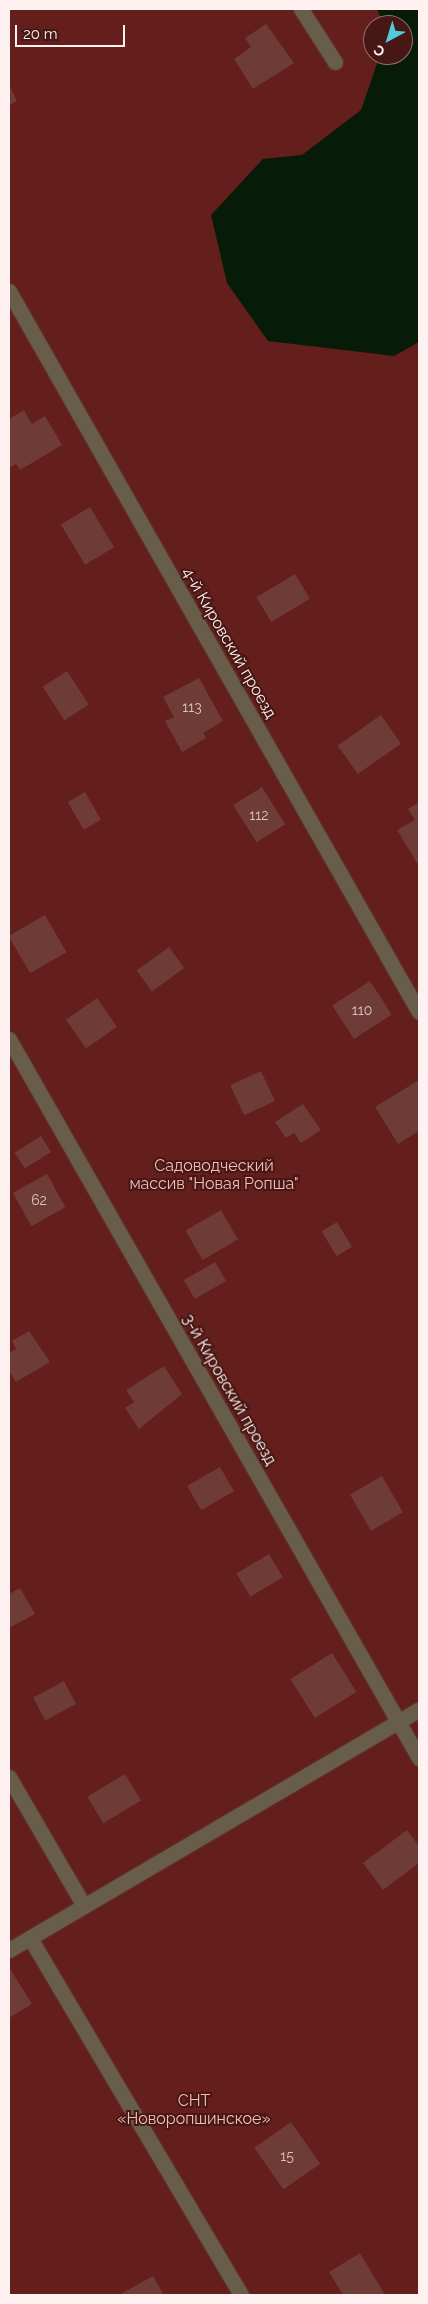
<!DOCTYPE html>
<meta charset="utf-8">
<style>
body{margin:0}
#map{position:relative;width:428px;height:2304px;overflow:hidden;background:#461714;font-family:Raleway,sans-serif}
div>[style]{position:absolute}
.green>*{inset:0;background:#641e1b}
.water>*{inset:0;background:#061c08}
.building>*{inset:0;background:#6e3b36;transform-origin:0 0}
.roads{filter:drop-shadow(0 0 1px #603633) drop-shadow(0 0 1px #603633)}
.street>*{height:15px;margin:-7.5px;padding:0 7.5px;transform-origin:7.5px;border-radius:7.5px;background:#675d49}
span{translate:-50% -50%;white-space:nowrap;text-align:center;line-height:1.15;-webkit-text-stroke:4px #461714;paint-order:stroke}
.number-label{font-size:14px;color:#dac4c1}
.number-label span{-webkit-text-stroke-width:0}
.street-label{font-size:16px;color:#fef1ef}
.park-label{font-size:16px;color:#f3bfb9}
.frame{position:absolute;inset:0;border:10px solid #fef1ef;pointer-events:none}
.north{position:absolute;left:363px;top:15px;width:50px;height:50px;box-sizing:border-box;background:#461714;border:1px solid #906e6c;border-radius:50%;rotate:219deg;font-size:14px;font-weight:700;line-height:20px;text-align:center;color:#fef1ef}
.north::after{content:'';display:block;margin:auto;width:18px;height:22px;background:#52cbd9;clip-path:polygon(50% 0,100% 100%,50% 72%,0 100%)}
.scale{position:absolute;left:15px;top:25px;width:110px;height:22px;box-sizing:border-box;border:2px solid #fef1ef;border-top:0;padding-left:6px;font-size:15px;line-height:18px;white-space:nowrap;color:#fef1ef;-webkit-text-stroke:4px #461714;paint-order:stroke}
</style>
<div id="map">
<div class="green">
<i style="clip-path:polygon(evenodd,9px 9px,419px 9px,419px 2295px,9px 2295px,9px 9px,373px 25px,403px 25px,403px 55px,373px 55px,373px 25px)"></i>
</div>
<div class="water">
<i style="clip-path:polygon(377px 9px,419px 9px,419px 342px,394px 356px,268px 341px,227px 283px,211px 215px,263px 159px,302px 155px,361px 110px,380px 55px,403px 55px,403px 25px,384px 25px)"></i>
</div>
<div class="building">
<i style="clip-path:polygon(266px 24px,294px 63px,253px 89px,234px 59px,251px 47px,245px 38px)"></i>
<i style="clip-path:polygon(9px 85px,17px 101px,9px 105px)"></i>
<i style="clip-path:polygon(24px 410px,32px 424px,45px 416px,62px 445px,20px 470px,16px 464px,9px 468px,9px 419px)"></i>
<i style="left:90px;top:507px;width:47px;height:34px;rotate:59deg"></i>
<i style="left:295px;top:574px;width:29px;height:45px;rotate:59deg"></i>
<i style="left:67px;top:671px;width:40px;height:29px;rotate:57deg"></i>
<i style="clip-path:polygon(199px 678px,223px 721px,203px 733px,206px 738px,182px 752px,165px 721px,174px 717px,163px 697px)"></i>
<i style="left:381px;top:715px;width:35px;height:53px;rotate:55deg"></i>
<i style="left:262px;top:787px;width:44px;height:34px;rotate:58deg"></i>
<i style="left:85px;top:792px;width:32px;height:20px;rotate:60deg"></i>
<i style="clip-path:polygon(419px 802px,419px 862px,417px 863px,397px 830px,415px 820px,408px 809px)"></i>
<i style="left:45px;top:915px;width:43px;height:42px;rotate:60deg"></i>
<i style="left:169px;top:947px;width:26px;height:40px;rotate:54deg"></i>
<i style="left:370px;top:981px;width:40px;height:45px;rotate:57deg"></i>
<i style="left:97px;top:998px;width:35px;height:38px;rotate:55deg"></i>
<i style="left:261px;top:1071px;width:33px;height:34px;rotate:65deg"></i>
<i style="clip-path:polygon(419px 1080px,419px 1131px,398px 1144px,375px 1107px)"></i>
<i style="clip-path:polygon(303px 1104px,321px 1130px,301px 1143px,294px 1133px,286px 1138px,275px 1122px)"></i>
<i style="left:41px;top:1136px;width:19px;height:31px;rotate:58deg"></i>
<i style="left:47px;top:1174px;width:38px;height:39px;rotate:61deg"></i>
<i style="left:221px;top:1210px;width:34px;height:41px;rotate:60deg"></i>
<i style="left:337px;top:1222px;width:29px;height:18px;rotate:59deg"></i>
<i style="left:215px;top:1262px;width:22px;height:36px;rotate:60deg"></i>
<i style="clip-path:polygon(29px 1331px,50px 1362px,16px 1382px,9px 1371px,9px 1353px,16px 1349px,12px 1341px)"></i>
<i style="clip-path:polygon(164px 1366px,182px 1394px,139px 1429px,125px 1408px,134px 1402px,126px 1390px)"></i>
<i style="left:220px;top:1467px;width:28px;height:38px;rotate:60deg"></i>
<i style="left:382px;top:1476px;width:42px;height:37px;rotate:60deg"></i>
<i style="left:269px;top:1554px;width:27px;height:38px;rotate:59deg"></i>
<i style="clip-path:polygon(20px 1588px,35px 1614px,9px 1628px,9px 1594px)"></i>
<i style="left:332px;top:1653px;width:46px;height:49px;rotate:58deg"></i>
<i style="left:64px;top:1681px;width:26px;height:35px;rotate:62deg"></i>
<i style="left:125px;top:1774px;width:31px;height:44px;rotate:59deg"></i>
<i style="clip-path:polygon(407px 1830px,419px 1846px,419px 1863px,383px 1890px,363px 1863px)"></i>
<i style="clip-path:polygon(9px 1967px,32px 2004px,9px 2018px)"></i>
<i style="left:291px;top:2122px;width:51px;height:45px;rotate:55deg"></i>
<i style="clip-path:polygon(360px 2253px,385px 2295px,343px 2295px,329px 2272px)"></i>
<i style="clip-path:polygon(153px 2276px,164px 2295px,119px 2295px)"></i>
</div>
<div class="roads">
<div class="street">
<i style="left:301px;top:9px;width:63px;rotate:57.3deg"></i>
<i style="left:9px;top:291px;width:829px;rotate:60.38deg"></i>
<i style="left:9px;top:1039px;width:828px;rotate:60.31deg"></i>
<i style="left:9px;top:1777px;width:149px;rotate:59.8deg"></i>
<i style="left:30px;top:1938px;width:415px;rotate:59.4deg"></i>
<i style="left:9px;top:1950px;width:476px;rotate:-30.4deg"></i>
</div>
</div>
<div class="number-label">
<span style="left:192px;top:707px">113</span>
<span style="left:259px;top:815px">112</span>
<span style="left:362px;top:1010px">110</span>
<span style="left:39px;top:1200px">62</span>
<span style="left:287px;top:2156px">15</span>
</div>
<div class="street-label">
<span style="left:229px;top:643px;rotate:60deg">4-й Кировский проезд</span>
<span style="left:229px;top:1390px;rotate:60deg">3-й Кировский проезд</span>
</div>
<div class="park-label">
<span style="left:214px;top:1175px">Садоводческий<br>массив "Новая Ропша"</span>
<span style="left:194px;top:2110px">СНТ<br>«Новоропшинское»</span>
</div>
<div class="frame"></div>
<div class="north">С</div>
<div class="scale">20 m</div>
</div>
